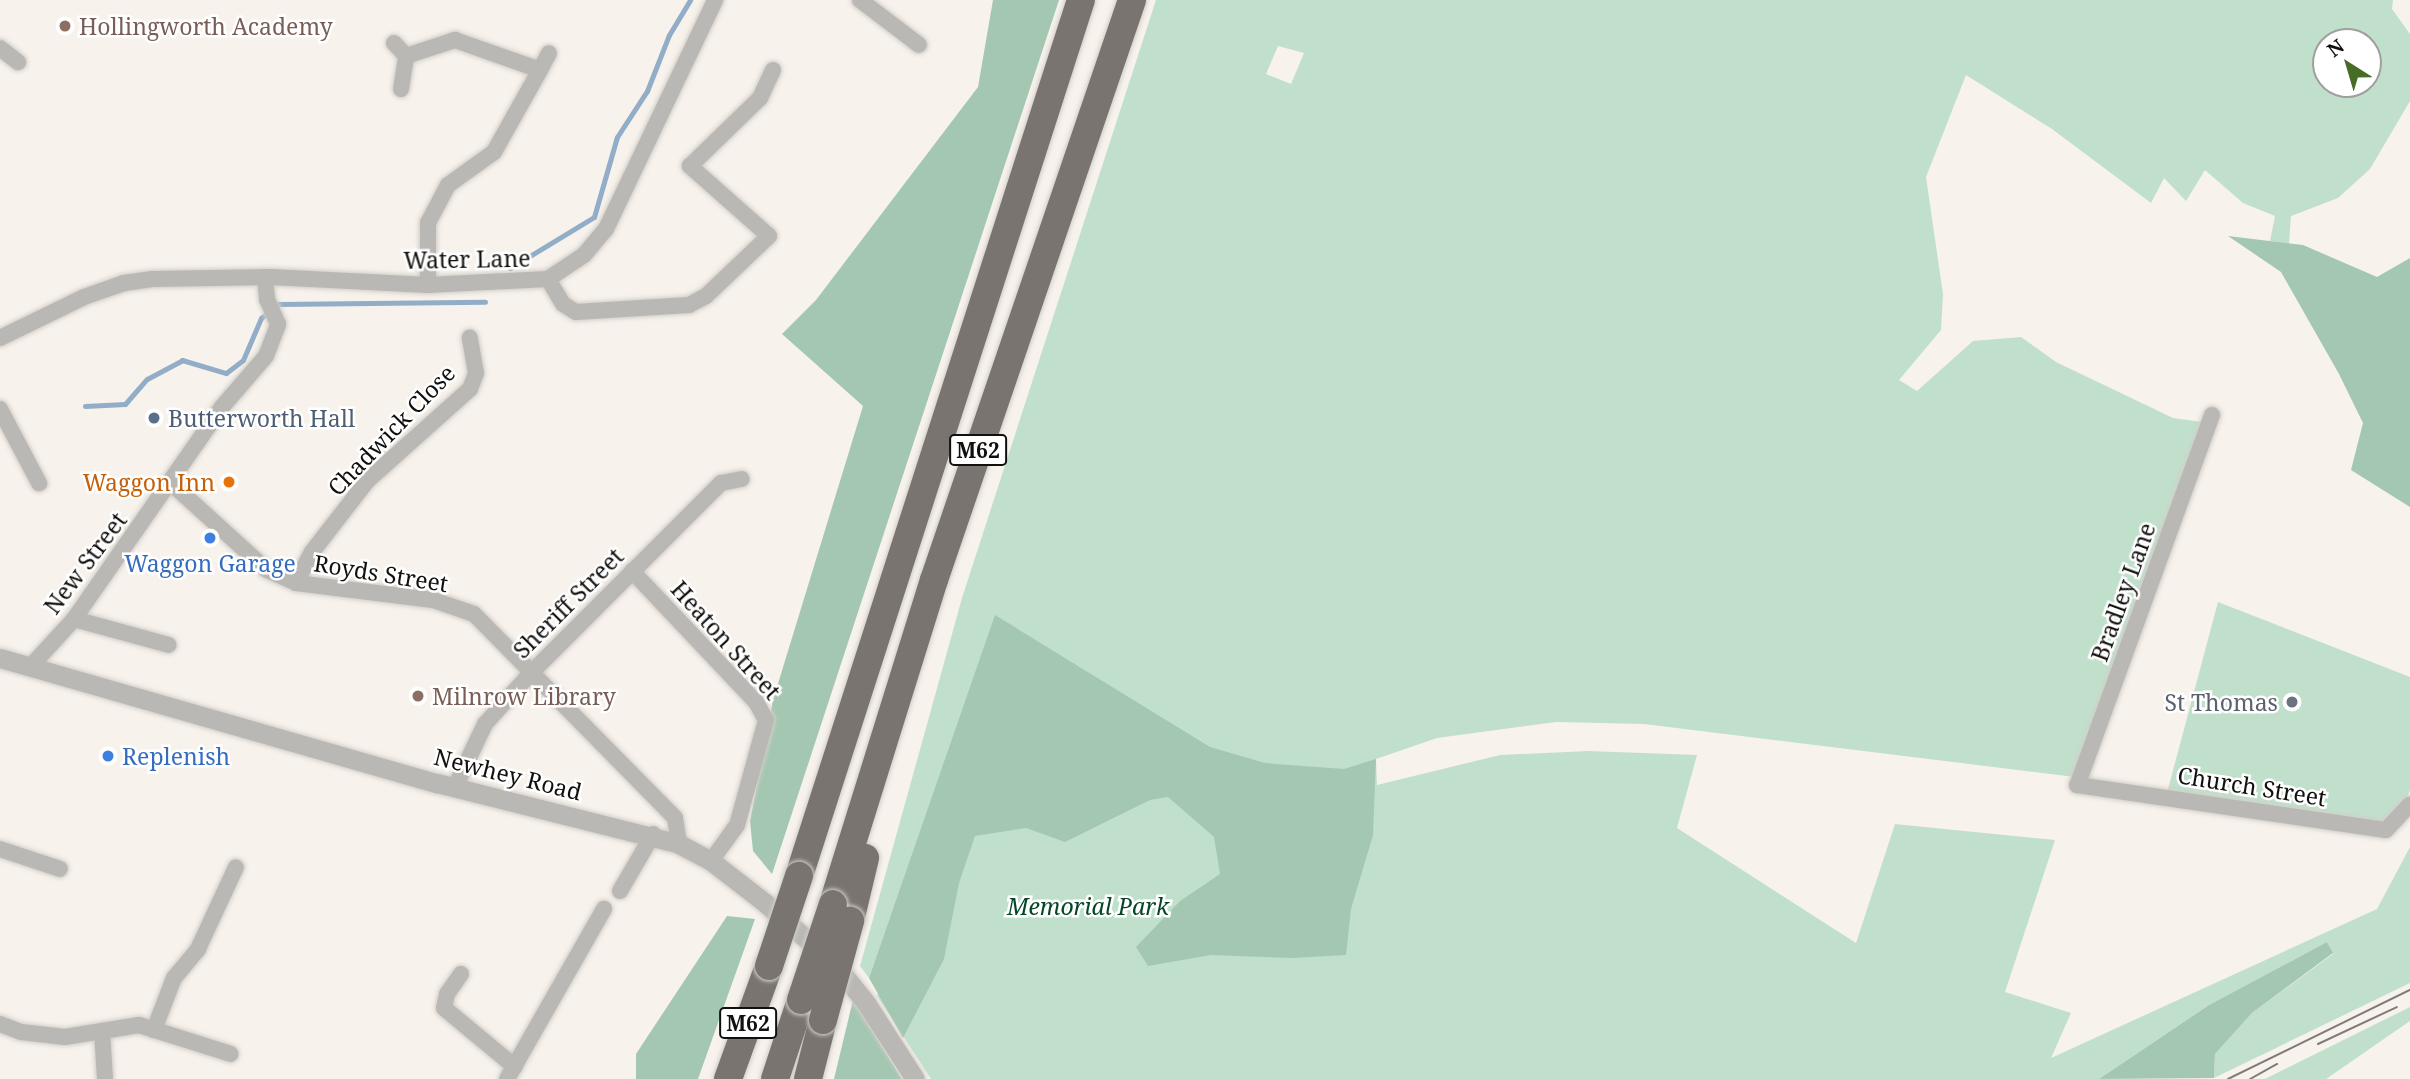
<!DOCTYPE html>
<style>
body{margin:0}
#map{position:relative;width:2410px;height:1079px;overflow:hidden;background:#f7f2ec;font-family:"Noto Serif",serif}
div>[style]{position:absolute}
.green>*{inset:0;background:#c1e0cc}
.forest>*{inset:0;background:#a4c7b1}
.stream>*{height:5px;margin:-2.5px;padding:0 2.5px;transform-origin:2.5px;border-radius:2.5px;background:#92adc7}
.roads{filter:drop-shadow(0 0 2px #d2cec8) drop-shadow(0 0 2px #d2cec8)}
.minor>*{height:16px;margin:-8px;padding:0 8px;transform-origin:8px;border-radius:8px;background:#bab8b5}
.tertiary>*{height:19px;margin:-9.5px;padding:0 9.5px;transform-origin:9.5px;border-radius:9.5px;background:#bab8b5}
.motorway>*{height:28px;margin:-14px;padding:0 14px;transform-origin:14px;border-radius:14px;background:#79746f}
.tram>*{height:2px;margin:-1px;padding:0 1px;transform-origin:1px;border-radius:1px;background:#7f7c78}
.bridges{filter:drop-shadow(0 0 2px #d2cec8) drop-shadow(0 0 2px #d2cec8)}
.motorway-bridge>*{height:28px;margin:-14px;padding:0 14px;transform-origin:14px;border-radius:14px;background:#79746f}
.dots>*{width:19px;height:19px;translate:-50% -50%;box-sizing:border-box;border:4px solid #fff;border-radius:50%}
span{translate:-50% -50%;white-space:nowrap;text-align:center;line-height:1.15;-webkit-text-stroke:5px #fff;paint-order:stroke}
.shield-label span{padding:2px 5px;background:#fff;border:2px solid;border-radius:5px;-webkit-text-stroke-width:0}
.shield-label{font-size:21px;color:#11100e;font-weight:700}
.education-label{font-size:23px;color:#785e54}
.left{translate:0 -50%;text-align:left}
.street-label{font-size:23px;color:#11100e}
.service-label{font-size:23px;color:#4e5e75}
.food-label{font-size:23px;color:#c56008}
.right{translate:-100% -50%;text-align:right}
.shop-label{font-size:23px;color:#366cbe}
.worship-label{font-size:23px;color:#5b616d}
.park-label{font-size:23px;color:#054629;font-style:italic}
.north{position:absolute;left:2312px;top:28px;width:70px;height:70px;box-sizing:border-box;background:#fff;border:2px solid #a09f9f;border-radius:50%;rotate:323deg;font-size:19px;font-weight:700;line-height:28px;text-align:center;color:#11100e}
.north::after{content:'';display:block;margin:auto;width:24px;height:32px;background:#476c25;clip-path:polygon(50% 0,100% 100%,50% 72%,0 100%)}
</style>
<div id="map">
<div class="green">
<i style="clip-path:polygon(evenodd,1156px 0,2393px 0,2392px 9px,2410px 34px,2410px 101px,2370px 169px,2338px 198px,2291px 216px,2289px 244px,2270px 241px,2275px 216px,2243px 203px,2205px 170px,2186px 201px,2164px 178px,2151px 203px,2052px 129px,1966px 75px,1926px 177px,1943px 294px,1941px 330px,1899px 380px,1917px 391px,1973px 341px,2021px 337px,2056px 362px,2173px 418px,2202px 422px,2075px 777px,1644px 724px,1556px 722px,1437px 738px,1376px 759px,1377px 785px,1500px 755px,1588px 751px,1697px 755px,1677px 828px,1856px 943px,1895px 824px,2055px 840px,2005px 992px,2071px 1013px,2051px 1058px,2377px 909px,2410px 847px,2410px 983px,2214px 1078px,2215px 1054px,2252px 1013px,2333px 954px,2327px 942px,2209px 1005px,2099px 1079px,931px 1079px,877px 996px,996px 616px,869px 978px,860px 966px,962px 598px,1156px 0,2326px 42px,2368px 42px,2368px 84px,2326px 84px,2326px 42px,1156px 0,1278px 46px,1304px 53px,1291px 84px,1266px 74px,1278px 46px)"></i>
<i style="clip-path:polygon(2218px 602px,2410px 677px,2410px 790px,2405px 802px,2382px 826px,2167px 793px)"></i>
<i style="clip-path:polygon(2410px 1007px,2410px 1021px,2326px 1079px,2265px 1079px)"></i>
</div>
<div class="forest">
<i style="clip-path:polygon(993px 0,1059px 0,772px 874px,753px 851px,750px 821px,773px 700px,863px 406px,782px 334px,816px 300px,978px 87px)"></i>
<i style="clip-path:polygon(2228px 236px,2303px 245px,2377px 277px,2410px 258px,2410px 507px,2351px 470px,2363px 423px,2339px 374px,2281px 272px)"></i>
<i style="clip-path:polygon(995px 615px,1210px 747px,1265px 763px,1344px 769px,1376px 759px,1373px 835px,1351px 909px,1346px 955px,1293px 958px,1211px 955px,1148px 966px,1136px 947px,1180px 901px,1220px 874px,1214px 837px,1168px 797px,1150px 800px,1065px 842px,1026px 828px,975px 836px,959px 883px,944px 959px,903px 1038px,869px 978px)"></i>
<i style="clip-path:polygon(727px 916px,755px 919px,698px 1079px,636px 1079px,636px 1054px)"></i>
<i style="clip-path:polygon(2327px 942px,2333px 953px,2252px 1013px,2215px 1054px,2214px 1078px,2099px 1079px,2209px 1005px)"></i>
<i style="clip-path:polygon(853px 1000px,902px 1079px,834px 1079px)"></i>
</div>
<div class="stream">
<i style="left:510px;top:268px;width:98px;rotate:-31.3deg"></i>
<i style="left:594px;top:217px;width:83px;rotate:-74deg"></i>
<i style="left:617px;top:137px;width:55px;rotate:-56.9deg"></i>
<i style="left:647px;top:91px;width:60px;rotate:-68.6deg"></i>
<i style="left:669px;top:35px;width:41px;rotate:-59deg"></i>
<i style="left:85px;top:406px;width:40px;rotate:-2.9deg"></i>
<i style="left:125px;top:404px;width:33px;rotate:-49deg"></i>
<i style="left:147px;top:379px;width:40px;rotate:-28deg"></i>
<i style="left:182px;top:360px;width:46px;rotate:16.5deg"></i>
<i style="left:226px;top:373px;width:21px;rotate:-37deg"></i>
<i style="left:243px;top:360px;width:46px;rotate:-66.8deg"></i>
<i style="left:261px;top:318px;width:23px;rotate:-38deg"></i>
<i style="left:279px;top:304px;width:206px;rotate:-0.6deg"></i>
</div>
<div class="roads">
<div class="minor">
<i style="left:860px;top:0;width:74px;rotate:37.3deg"></i>
<i style="left:394px;top:43px;width:18px;rotate:47deg"></i>
<i style="left:0;top:48px;width:23px;rotate:38deg"></i>
<i style="left:540px;top:70px;width:19px;rotate:-62deg"></i>
<i style="left:401px;top:89px;width:33px;rotate:-81deg"></i>
<i style="left:406px;top:56px;width:52px;rotate:-18.1deg"></i>
<i style="left:455px;top:40px;width:90px;rotate:19.4deg"></i>
<i style="left:540px;top:70px;width:94px;rotate:119.3deg"></i>
<i style="left:494px;top:152px;width:57px;rotate:144.3deg"></i>
<i style="left:448px;top:185px;width:43px;rotate:117.8deg"></i>
<i style="left:428px;top:223px;width:62px;rotate:90deg"></i>
<i style="left:548px;top:279px;width:29px;rotate:59deg"></i>
<i style="left:563px;top:304px;width:15px;rotate:32deg"></i>
<i style="left:576px;top:312px;width:113px;rotate:-3.5deg"></i>
<i style="left:689px;top:305px;width:19px;rotate:-28deg"></i>
<i style="left:706px;top:296px;width:87px;rotate:-43.6deg"></i>
<i style="left:769px;top:236px;width:106px;rotate:-138.5deg"></i>
<i style="left:690px;top:166px;width:98px;rotate:-44.2deg"></i>
<i style="left:760px;top:98px;width:31px;rotate:-65deg"></i>
<i style="left:0;top:338px;width:93px;rotate:-26deg"></i>
<i style="left:84px;top:297px;width:42px;rotate:-19.3deg"></i>
<i style="left:124px;top:283px;width:27px;rotate:-8deg"></i>
<i style="left:151px;top:279px;width:120px;rotate:-1deg"></i>
<i style="left:271px;top:277px;width:157px;rotate:2.9deg"></i>
<i style="left:428px;top:285px;width:120px;rotate:-2.9deg"></i>
<i style="left:548px;top:279px;width:43px;rotate:-33.7deg"></i>
<i style="left:584px;top:255px;width:34px;rotate:-50deg"></i>
<i style="left:606px;top:229px;width:254px;rotate:-64.5deg"></i>
<i style="left:0;top:409px;width:84px;rotate:62.2deg"></i>
<i style="left:2212px;top:415px;width:394px;rotate:110deg"></i>
<i style="left:2077px;top:785px;width:312px;rotate:8.3deg"></i>
<i style="left:2386px;top:830px;width:35px;rotate:-47deg"></i>
<i style="left:171px;top:483px;width:130px;rotate:42.2deg"></i>
<i style="left:267px;top:570px;width:32px;rotate:24deg"></i>
<i style="left:296px;top:583px;width:138px;rotate:7.1deg"></i>
<i style="left:433px;top:600px;width:43px;rotate:18.9deg"></i>
<i style="left:474px;top:614px;width:286px;rotate:45.4deg"></i>
<i style="left:675px;top:818px;width:26px;rotate:81deg"></i>
<i style="left:632px;top:571px;width:180px;rotate:46.6deg"></i>
<i style="left:756px;top:702px;width:21px;rotate:61deg"></i>
<i style="left:766px;top:720px;width:109px;rotate:105.4deg"></i>
<i style="left:737px;top:825px;width:44px;rotate:125.8deg"></i>
<i style="left:296px;top:583px;width:35px;rotate:-63deg"></i>
<i style="left:312px;top:552px;width:90px;rotate:-52.2deg"></i>
<i style="left:367px;top:481px;width:138px;rotate:-41.8deg"></i>
<i style="left:470px;top:389px;width:17px;rotate:-69deg"></i>
<i style="left:476px;top:373px;width:36px;rotate:-100deg"></i>
<i style="left:74px;top:619px;width:98px;rotate:15.3deg"></i>
<i style="left:31px;top:666px;width:64px;rotate:-47.5deg"></i>
<i style="left:74px;top:619px;width:259px;rotate:-55.1deg"></i>
<i style="left:222px;top:407px;width:67px;rotate:-49.2deg"></i>
<i style="left:266px;top:356px;width:34px;rotate:-69deg"></i>
<i style="left:278px;top:324px;width:27px;rotate:-114deg"></i>
<i style="left:267px;top:299px;width:22px;rotate:-95deg"></i>
<i style="left:455px;top:787px;width:70px;rotate:-64.5deg"></i>
<i style="left:485px;top:724px;width:67px;rotate:-48deg"></i>
<i style="left:530px;top:674px;width:270px;rotate:-45deg"></i>
<i style="left:721px;top:483px;width:21px;rotate:-11deg"></i>
<i style="left:0;top:849px;width:63px;rotate:18.4deg"></i>
<i style="left:620px;top:891px;width:66px;rotate:-59.9deg"></i>
<i style="left:461px;top:974px;width:24px;rotate:125deg"></i>
<i style="left:447px;top:994px;width:14px;rotate:102deg"></i>
<i style="left:444px;top:1008px;width:92px;rotate:39.7deg"></i>
<i style="left:0;top:1024px;width:22px;rotate:21deg"></i>
<i style="left:21px;top:1032px;width:44px;rotate:6.5deg"></i>
<i style="left:65px;top:1037px;width:75px;rotate:-9.2deg"></i>
<i style="left:139px;top:1025px;width:96px;rotate:17.5deg"></i>
<i style="left:154px;top:1030px;width:56px;rotate:-69deg"></i>
<i style="left:174px;top:978px;width:38px;rotate:-50deg"></i>
<i style="left:198px;top:949px;width:90px;rotate:-65.1deg"></i>
<i style="left:102px;top:1031px;width:48px;rotate:86.4deg"></i>
<i style="left:507px;top:1079px;width:196px;rotate:-60.3deg"></i>
</div>
<div class="tertiary">
<i style="left:0;top:658px;width:455px;rotate:16deg"></i>
<i style="left:437px;top:783px;width:250px;rotate:14.1deg"></i>
<i style="left:679px;top:844px;width:36px;rotate:28deg"></i>
<i style="left:711px;top:861px;width:67px;rotate:37.7deg"></i>
<i style="left:764px;top:902px;width:93px;rotate:41.1deg"></i>
<i style="left:834px;top:963px;width:51px;rotate:51.3deg"></i>
<i style="left:866px;top:1003px;width:90px;rotate:57.2deg"></i>
</div>
<div class="motorway">
<i style="left:799px;top:876px;width:920px;rotate:-72.16deg"></i>
<i style="left:833px;top:904px;width:339px;rotate:-72.7deg"></i>
<i style="left:934px;top:580px;width:613px;rotate:-71.15deg"></i>
<i style="left:850px;top:921px;width:65px;rotate:-76.6deg"></i>
<i style="left:728px;top:1079px;width:120px;rotate:-70.1deg"></i>
<i style="left:775px;top:1079px;width:83px;rotate:-71.8deg"></i>
<i style="left:808px;top:1079px;width:61px;rotate:-75.7deg"></i>
</div>
</div>
<div class="tram">
<i style="left:2318px;top:1044px;width:87px;rotate:-25.1deg"></i>
<i style="left:2228px;top:1079px;width:203px;rotate:-26.1deg"></i>
<i style="left:2250px;top:1079px;width:31px;rotate:-29deg"></i>
</div>
<div class="bridges">
<div class="motorway-bridge">
<i style="left:769px;top:966px;width:95px;rotate:-71.6deg"></i>
<i style="left:801px;top:1000px;width:101px;rotate:-71.6deg"></i>
<i style="left:823px;top:1020px;width:103px;rotate:-74.7deg"></i>
</div>
</div>
<div class="dots">
<i style="left:65px;top:26px;background:#8d6e63"></i>
<i style="left:154px;top:418px;background:#5c6f8a"></i>
<i style="left:229px;top:482px;background:#e8710a"></i>
<i style="left:210px;top:538px;background:#3f7fe0"></i>
<i style="left:418px;top:696px;background:#8d6e63"></i>
<i style="left:2292px;top:702px;background:#6b7280"></i>
<i style="left:108px;top:756px;background:#3f7fe0"></i>
</div>
<div class="shield-label">
<span style="left:978px;top:450px">M62</span>
<span style="left:748px;top:1023px">M62</span>
</div>
<div class="education-label">
<span class="left" style="left:79px;top:26px">Hollingworth Academy</span>
<span class="left" style="left:432px;top:696px">Milnrow Library</span>
</div>
<div class="street-label">
<span style="left:467px;top:259px;rotate:-1deg">Water Lane</span>
<span style="left:391px;top:430px;rotate:-46deg">Chadwick Close</span>
<span style="left:85px;top:563px;rotate:-53deg">New Street</span>
<span style="left:381px;top:573px;rotate:9deg">Royds Street</span>
<span style="left:2123px;top:592px;rotate:-70deg">Bradley Lane</span>
<span style="left:568px;top:603px;rotate:-45deg">Sheriff Street</span>
<span style="left:726px;top:640px;rotate:48deg">Heaton Street</span>
<span style="left:508px;top:774px;rotate:14deg">Newhey Road</span>
<span style="left:2252px;top:786px;rotate:9deg">Church Street</span>
</div>
<div class="service-label">
<span class="left" style="left:168px;top:418px">Butterworth Hall</span>
</div>
<div class="food-label">
<span class="right" style="left:215px;top:482px">Waggon Inn</span>
</div>
<div class="shop-label">
<span style="left:210px;top:563px">Waggon Garage</span>
<span class="left" style="left:122px;top:756px">Replenish</span>
</div>
<div class="worship-label">
<span class="right" style="left:2278px;top:702px">St Thomas</span>
</div>
<div class="park-label">
<span style="left:1088px;top:906px">Memorial Park</span>
</div>
<div class="north">N</div>
</div>
